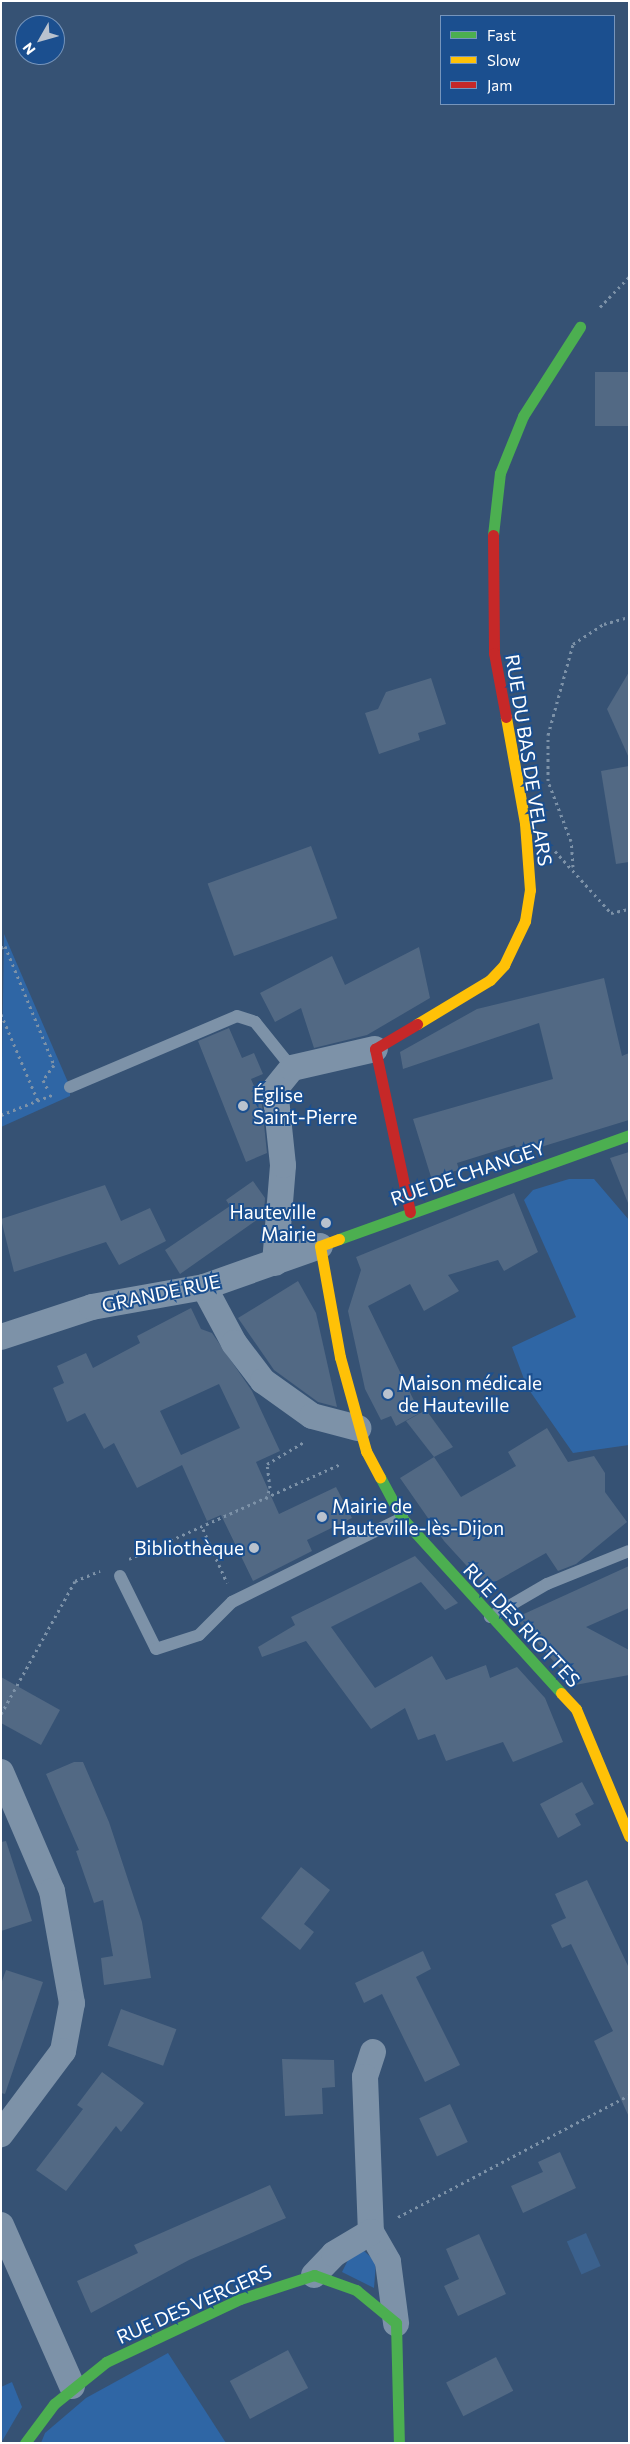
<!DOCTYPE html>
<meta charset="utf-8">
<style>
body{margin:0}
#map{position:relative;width:630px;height:2444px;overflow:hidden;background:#365274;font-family:Commissioner,sans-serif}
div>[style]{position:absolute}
.green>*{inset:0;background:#2f66a5}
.water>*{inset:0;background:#3b618d;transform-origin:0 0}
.building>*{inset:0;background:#526984;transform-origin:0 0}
.path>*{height:3px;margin-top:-1.5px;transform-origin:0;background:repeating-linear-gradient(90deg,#7d92a8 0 2.5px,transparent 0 6.5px)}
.lane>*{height:12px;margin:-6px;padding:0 6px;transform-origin:6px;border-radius:6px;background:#7d92a8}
.street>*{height:26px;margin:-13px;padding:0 13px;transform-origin:13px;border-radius:13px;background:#7d92a8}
.fast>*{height:11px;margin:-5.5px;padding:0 5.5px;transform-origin:5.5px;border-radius:5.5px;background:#4caf50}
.slow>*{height:11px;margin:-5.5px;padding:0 5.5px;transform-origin:5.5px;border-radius:5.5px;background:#ffc107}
.jam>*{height:11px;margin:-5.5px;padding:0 5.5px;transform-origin:5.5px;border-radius:5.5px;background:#c62828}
.dots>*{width:14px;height:14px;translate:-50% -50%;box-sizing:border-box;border:2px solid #1b4f8f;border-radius:50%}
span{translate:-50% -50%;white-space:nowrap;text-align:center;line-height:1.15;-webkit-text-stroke:4px #1b4f8f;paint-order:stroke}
.street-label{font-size:19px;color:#fff}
.poi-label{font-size:19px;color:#fff}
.left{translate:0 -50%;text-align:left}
.right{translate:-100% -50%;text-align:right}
.frame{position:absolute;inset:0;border:2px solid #fff;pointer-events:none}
.legend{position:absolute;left:440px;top:15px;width:175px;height:90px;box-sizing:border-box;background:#1b4f8f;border:1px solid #7695bc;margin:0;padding:6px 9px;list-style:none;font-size:15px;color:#fff}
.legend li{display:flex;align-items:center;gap:10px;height:25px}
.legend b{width:25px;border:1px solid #7695bc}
.north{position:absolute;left:15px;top:15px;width:50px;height:50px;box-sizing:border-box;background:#1b4f8f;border:1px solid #7695bc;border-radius:50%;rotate:232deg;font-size:14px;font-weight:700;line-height:20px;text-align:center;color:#fff}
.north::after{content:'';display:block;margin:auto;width:18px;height:22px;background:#b9c2ce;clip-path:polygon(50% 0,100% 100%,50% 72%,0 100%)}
</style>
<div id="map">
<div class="green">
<i style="clip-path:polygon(4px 934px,70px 1087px,70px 1096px,1px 1127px)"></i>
<i style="clip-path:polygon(569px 1179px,594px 1179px,629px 1220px,629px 1445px,573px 1453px,527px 1387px,512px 1347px,576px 1317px,524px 1200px,533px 1190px)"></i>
<i style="clip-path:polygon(363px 2250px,376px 2262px,374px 2288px,342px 2272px,350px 2256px)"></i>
<i style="clip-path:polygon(168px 2353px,226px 2443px,41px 2443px,45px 2433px,86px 2398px)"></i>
<i style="clip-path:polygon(12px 2382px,22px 2407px,1px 2443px,1px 2387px)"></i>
</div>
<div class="water">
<i style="left:586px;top:2233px;width:36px;height:21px;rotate:66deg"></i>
</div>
<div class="building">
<i style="left:629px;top:372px;width:54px;height:34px;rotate:90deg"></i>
<i style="clip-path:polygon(629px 672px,629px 758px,607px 709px)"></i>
<i style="clip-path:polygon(431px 678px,446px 724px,418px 733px,420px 740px,379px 754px,365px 713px,378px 709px,386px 692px)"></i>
<i style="clip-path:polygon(629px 766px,629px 862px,616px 864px,601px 771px)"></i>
<i style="left:311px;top:846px;width:77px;height:110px;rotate:70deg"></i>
<i style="clip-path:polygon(419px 947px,430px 998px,367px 1035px,314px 1048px,301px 1008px,275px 1022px,260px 993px,332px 956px,345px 985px)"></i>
<i style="clip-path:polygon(604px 978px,622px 1056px,629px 1053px,629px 1120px,518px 1154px,515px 1145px,457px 1163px,459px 1170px,431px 1177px,413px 1119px,553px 1079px,539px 1023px,403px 1069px,400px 1052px,477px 1009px)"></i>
<i style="clip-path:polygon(229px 1028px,242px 1058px,254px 1053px,263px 1074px,251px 1079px,262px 1105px,267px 1153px,246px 1162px,198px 1041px)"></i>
<i style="clip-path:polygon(629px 1152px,629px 1203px,628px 1203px,610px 1158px)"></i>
<i style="clip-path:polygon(253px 1181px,265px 1198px,264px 1215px,180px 1274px,165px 1250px,230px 1206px,226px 1200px)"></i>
<i style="clip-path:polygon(105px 1185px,121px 1221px,150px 1208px,166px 1241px,119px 1265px,106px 1242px,14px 1272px,1px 1219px)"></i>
<i style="clip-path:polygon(514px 1193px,538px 1252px,504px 1271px,498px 1260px,448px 1275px,459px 1291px,424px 1311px,410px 1284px,368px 1306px,420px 1413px,396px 1426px,391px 1416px,381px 1420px,365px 1389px,348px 1311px,361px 1270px,356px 1257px)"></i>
<i style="clip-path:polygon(298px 1281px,316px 1313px,337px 1407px,318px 1402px,274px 1370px,238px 1318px)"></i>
<i style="clip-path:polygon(evenodd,191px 1308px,201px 1329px,212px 1333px,252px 1391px,280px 1451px,256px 1462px,279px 1514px,336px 1487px,352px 1518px,307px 1540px,312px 1551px,253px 1581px,221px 1515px,207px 1521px,182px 1465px,137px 1488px,114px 1443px,104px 1449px,85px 1413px,67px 1422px,53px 1388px,64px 1383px,57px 1366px,86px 1353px,93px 1368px,140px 1343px,137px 1336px,191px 1308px,219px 1384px,240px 1428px,181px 1455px,160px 1411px,219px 1384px)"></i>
<i style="clip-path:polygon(426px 1410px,453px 1447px,434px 1457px,406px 1421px)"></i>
<i style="clip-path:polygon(547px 1428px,568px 1462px,594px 1456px,605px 1473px,605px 1492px,627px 1522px,576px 1564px,558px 1571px,546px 1553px,486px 1587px,444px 1541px,400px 1478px,434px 1457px,461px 1497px,516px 1466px,508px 1452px)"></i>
<i style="clip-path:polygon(415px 1556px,458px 1603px,445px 1610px,421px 1582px,331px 1627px,375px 1688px,432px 1656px,446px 1680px,486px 1665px,490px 1678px,517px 1667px,545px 1698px,563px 1742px,513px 1762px,503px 1742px,446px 1761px,435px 1734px,418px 1740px,405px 1708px,371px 1729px,306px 1641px,262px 1657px,258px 1647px,295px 1625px,291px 1617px)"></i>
<i style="clip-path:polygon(629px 1566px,629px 1608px,586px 1627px,629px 1650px,629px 1675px,575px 1685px,515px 1618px)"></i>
<i style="clip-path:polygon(1px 1677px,60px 1710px,41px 1745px,1px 1723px)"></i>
<i style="clip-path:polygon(74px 1762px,83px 1762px,109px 1822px,142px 1922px,151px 1978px,104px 1985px,101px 1958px,113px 1956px,103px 1900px,94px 1903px,76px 1851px,79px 1850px,46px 1774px)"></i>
<i style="clip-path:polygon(582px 1782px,594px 1804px,575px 1814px,581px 1825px,558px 1838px,540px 1804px)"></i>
<i style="clip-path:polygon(6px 1841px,32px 1921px,1px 1931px,1px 1842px)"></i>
<i style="clip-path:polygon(301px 1867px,330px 1890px,304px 1924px,314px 1932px,300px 1950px,261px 1918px)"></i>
<i style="clip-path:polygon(587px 1880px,629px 1968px,629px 2117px,594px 2041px,613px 2031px,571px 1944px,562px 1948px,551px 1925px,566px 1918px,555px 1894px)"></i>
<i style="clip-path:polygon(423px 1951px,431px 1969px,416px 1977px,460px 2065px,425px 2082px,382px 1994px,364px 2003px,355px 1983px)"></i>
<i style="clip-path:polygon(6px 1970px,43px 1982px,5px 2094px,1px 2093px,1px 1984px)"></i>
<i style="left:121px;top:2009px;width:59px;height:39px;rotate:20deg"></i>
<i style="clip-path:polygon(282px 2059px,334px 2060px,335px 2087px,322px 2088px,323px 2114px,285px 2116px)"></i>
<i style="clip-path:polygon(102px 2072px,144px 2103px,121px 2132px,116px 2126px,66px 2191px,36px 2170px,83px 2109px,77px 2105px)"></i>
<i style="left:450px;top:2104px;width:42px;height:34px;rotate:65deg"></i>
<i style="clip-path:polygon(560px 2152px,576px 2188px,523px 2213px,511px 2186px,543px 2172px,538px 2162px)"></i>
<i style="clip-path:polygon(270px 2185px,286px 2218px,189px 2260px,91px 2313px,77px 2281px,138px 2253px,134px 2245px)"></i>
<i style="clip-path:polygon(479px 2234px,506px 2294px,458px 2316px,444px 2286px,459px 2279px,446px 2249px)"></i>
<i style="left:288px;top:2350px;width:43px;height:66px;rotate:62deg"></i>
<i style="left:496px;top:2357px;width:38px;height:56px;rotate:63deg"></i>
</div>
<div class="path">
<i style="left:600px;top:307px;width:42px;rotate:-46deg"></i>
<i style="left:555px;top:851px;width:84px;rotate:47.9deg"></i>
<i style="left:611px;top:913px;width:18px;rotate:-13deg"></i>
<i style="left:573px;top:867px;width:26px;rotate:-94deg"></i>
<i style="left:571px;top:841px;width:64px;rotate:-111deg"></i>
<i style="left:548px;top:781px;width:46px;rotate:-90deg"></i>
<i style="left:548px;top:735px;width:94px;rotate:-74.6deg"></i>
<i style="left:573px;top:644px;width:37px;rotate:-33deg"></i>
<i style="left:604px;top:624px;width:26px;rotate:-16deg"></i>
<i style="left:1px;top:948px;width:4px;rotate:-27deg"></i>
<i style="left:5px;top:946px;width:129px;rotate:67.6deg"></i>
<i style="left:54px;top:1065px;width:19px;rotate:126deg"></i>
<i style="left:43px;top:1080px;width:11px;rotate:63deg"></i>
<i style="left:1px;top:1014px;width:95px;rotate:67deg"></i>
<i style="left:1px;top:1115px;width:55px;rotate:-21.4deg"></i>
<i style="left:266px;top:1499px;width:12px;rotate:-70deg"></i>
<i style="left:270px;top:1488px;width:24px;rotate:-97deg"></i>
<i style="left:267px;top:1464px;width:43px;rotate:-30.7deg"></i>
<i style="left:203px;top:1529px;width:59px;rotate:66deg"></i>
<i style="left:129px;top:1559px;width:231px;rotate:-24.2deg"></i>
<i style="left:1px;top:1714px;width:152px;rotate:-60.9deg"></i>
<i style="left:75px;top:1581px;width:27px;rotate:-22deg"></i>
<i style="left:398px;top:2217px;width:261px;rotate:-27.8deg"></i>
</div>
<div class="lane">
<i style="left:70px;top:1087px;width:181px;rotate:-23deg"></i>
<i style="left:237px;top:1016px;width:19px;rotate:18deg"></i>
<i style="left:255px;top:1022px;width:59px;rotate:51.2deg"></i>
<i style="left:120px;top:1576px;width:81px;rotate:63.7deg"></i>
<i style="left:156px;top:1649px;width:45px;rotate:-18deg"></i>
<i style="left:199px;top:1635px;width:47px;rotate:-45deg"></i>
<i style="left:232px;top:1602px;width:190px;rotate:-26.3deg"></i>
<i style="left:490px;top:1617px;width:66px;rotate:-30.1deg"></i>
<i style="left:547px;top:1584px;width:88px;rotate:-21.9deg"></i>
</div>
<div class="street">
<i style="left:275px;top:1263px;width:98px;rotate:-85.3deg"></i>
<i style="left:283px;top:1165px;width:76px;rotate:-96deg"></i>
<i style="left:275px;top:1089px;width:27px;rotate:-51deg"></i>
<i style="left:292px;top:1068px;width:85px;rotate:-12.9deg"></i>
<i style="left:204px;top:1287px;width:64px;rotate:61.8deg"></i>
<i style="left:234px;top:1343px;width:48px;rotate:52.7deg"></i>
<i style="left:263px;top:1381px;width:60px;rotate:35.5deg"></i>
<i style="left:312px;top:1416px;width:48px;rotate:14.6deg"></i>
<i style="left:1px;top:1337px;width:96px;rotate:-18.2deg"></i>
<i style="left:92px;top:1307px;width:114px;rotate:-10.1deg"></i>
<i style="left:204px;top:1287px;width:123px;rotate:-19.5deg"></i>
<i style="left:1px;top:1772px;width:129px;rotate:66.8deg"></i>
<i style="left:52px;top:1891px;width:114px;rotate:79.9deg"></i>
<i style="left:72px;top:2003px;width:49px;rotate:100.6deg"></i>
<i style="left:63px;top:2051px;width:104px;rotate:126.8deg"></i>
<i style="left:373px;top:2052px;width:26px;rotate:108deg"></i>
<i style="left:365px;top:2077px;width:155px;rotate:87.8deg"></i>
<i style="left:371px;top:2232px;width:34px;rotate:60deg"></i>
<i style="left:388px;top:2262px;width:62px;rotate:82.5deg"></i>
<i style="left:1px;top:2225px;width:176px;rotate:66.2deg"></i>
<i style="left:314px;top:2275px;width:29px;rotate:-46deg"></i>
<i style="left:334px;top:2254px;width:43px;rotate:-30.7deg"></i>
</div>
<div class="fast">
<i style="left:493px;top:535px;width:62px;rotate:-83.6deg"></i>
<i style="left:500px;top:473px;width:61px;rotate:-68deg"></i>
<i style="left:523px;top:416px;width:106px;rotate:-57.4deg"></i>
<i style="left:339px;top:1239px;width:308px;rotate:-19.7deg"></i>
<i style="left:380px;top:1477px;width:47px;rotate:61.8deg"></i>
<i style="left:402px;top:1518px;width:236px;rotate:47.7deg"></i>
<i style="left:25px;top:2443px;width:49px;rotate:-53.4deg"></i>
<i style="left:54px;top:2404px;width:67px;rotate:-38.9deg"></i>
<i style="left:106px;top:2362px;width:148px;rotate:-25.2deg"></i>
<i style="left:240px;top:2299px;width:78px;rotate:-18deg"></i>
<i style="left:314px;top:2275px;width:45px;rotate:19.7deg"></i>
<i style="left:356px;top:2290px;width:52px;rotate:39.5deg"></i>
<i style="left:396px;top:2323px;width:120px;rotate:88.6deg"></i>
</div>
<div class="slow">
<i style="left:417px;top:1024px;width:85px;rotate:-31.1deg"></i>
<i style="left:490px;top:980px;width:21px;rotate:-47deg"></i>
<i style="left:504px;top:965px;width:49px;rotate:-64.5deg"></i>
<i style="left:525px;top:921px;width:31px;rotate:-81deg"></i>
<i style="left:530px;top:890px;width:67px;rotate:-94.3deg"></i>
<i style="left:525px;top:823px;width:108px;rotate:-100.2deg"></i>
<i style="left:339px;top:1239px;width:20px;rotate:160deg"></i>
<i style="left:320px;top:1246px;width:113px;rotate:79.8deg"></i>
<i style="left:340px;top:1357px;width:98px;rotate:74.5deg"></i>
<i style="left:366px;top:1451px;width:30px;rotate:62deg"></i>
<i style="left:561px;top:1693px;width:22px;rotate:47deg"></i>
<i style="left:576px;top:1709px;width:138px;rotate:67.3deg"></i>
</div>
<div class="jam">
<i style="left:493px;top:535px;width:118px;rotate:89.5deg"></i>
<i style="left:494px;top:653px;width:65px;rotate:79.4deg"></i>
<i style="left:410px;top:1212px;width:167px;rotate:-102.1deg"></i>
<i style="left:375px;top:1049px;width:49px;rotate:-30.8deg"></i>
</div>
<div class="dots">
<i style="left:243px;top:1106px;background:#b9c2ce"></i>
<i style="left:326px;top:1223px;background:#b9c2ce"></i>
<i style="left:388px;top:1394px;background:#b9c2ce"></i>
<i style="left:322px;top:1517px;background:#b9c2ce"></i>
<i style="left:254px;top:1548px;background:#b9c2ce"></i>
</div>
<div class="street-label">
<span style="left:529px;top:760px;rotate:81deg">RUE DU BAS DE VELARS</span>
<span style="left:468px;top:1173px;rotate:-19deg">RUE DE CHANGEY</span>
<span style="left:161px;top:1293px;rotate:-12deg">GRANDE RUE</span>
<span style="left:522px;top:1625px;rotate:47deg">RUE DES RIOTTES</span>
<span style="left:194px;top:2304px;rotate:-24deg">RUE DES VERGERS</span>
</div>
<div class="poi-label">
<span class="left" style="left:253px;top:1106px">Église<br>Saint-Pierre</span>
<span class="right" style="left:316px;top:1223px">Hauteville<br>Mairie</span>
<span class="left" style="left:398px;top:1394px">Maison médicale<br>de Hauteville</span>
<span class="left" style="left:332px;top:1517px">Mairie de<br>Hauteville-lès-Dijon</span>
<span class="right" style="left:244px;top:1548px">Bibliothèque</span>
</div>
<div class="frame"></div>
<ul class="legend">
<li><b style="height:6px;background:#4caf50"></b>Fast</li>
<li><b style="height:6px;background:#ffc107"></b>Slow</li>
<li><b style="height:6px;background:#c62828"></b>Jam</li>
</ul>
<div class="north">N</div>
</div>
